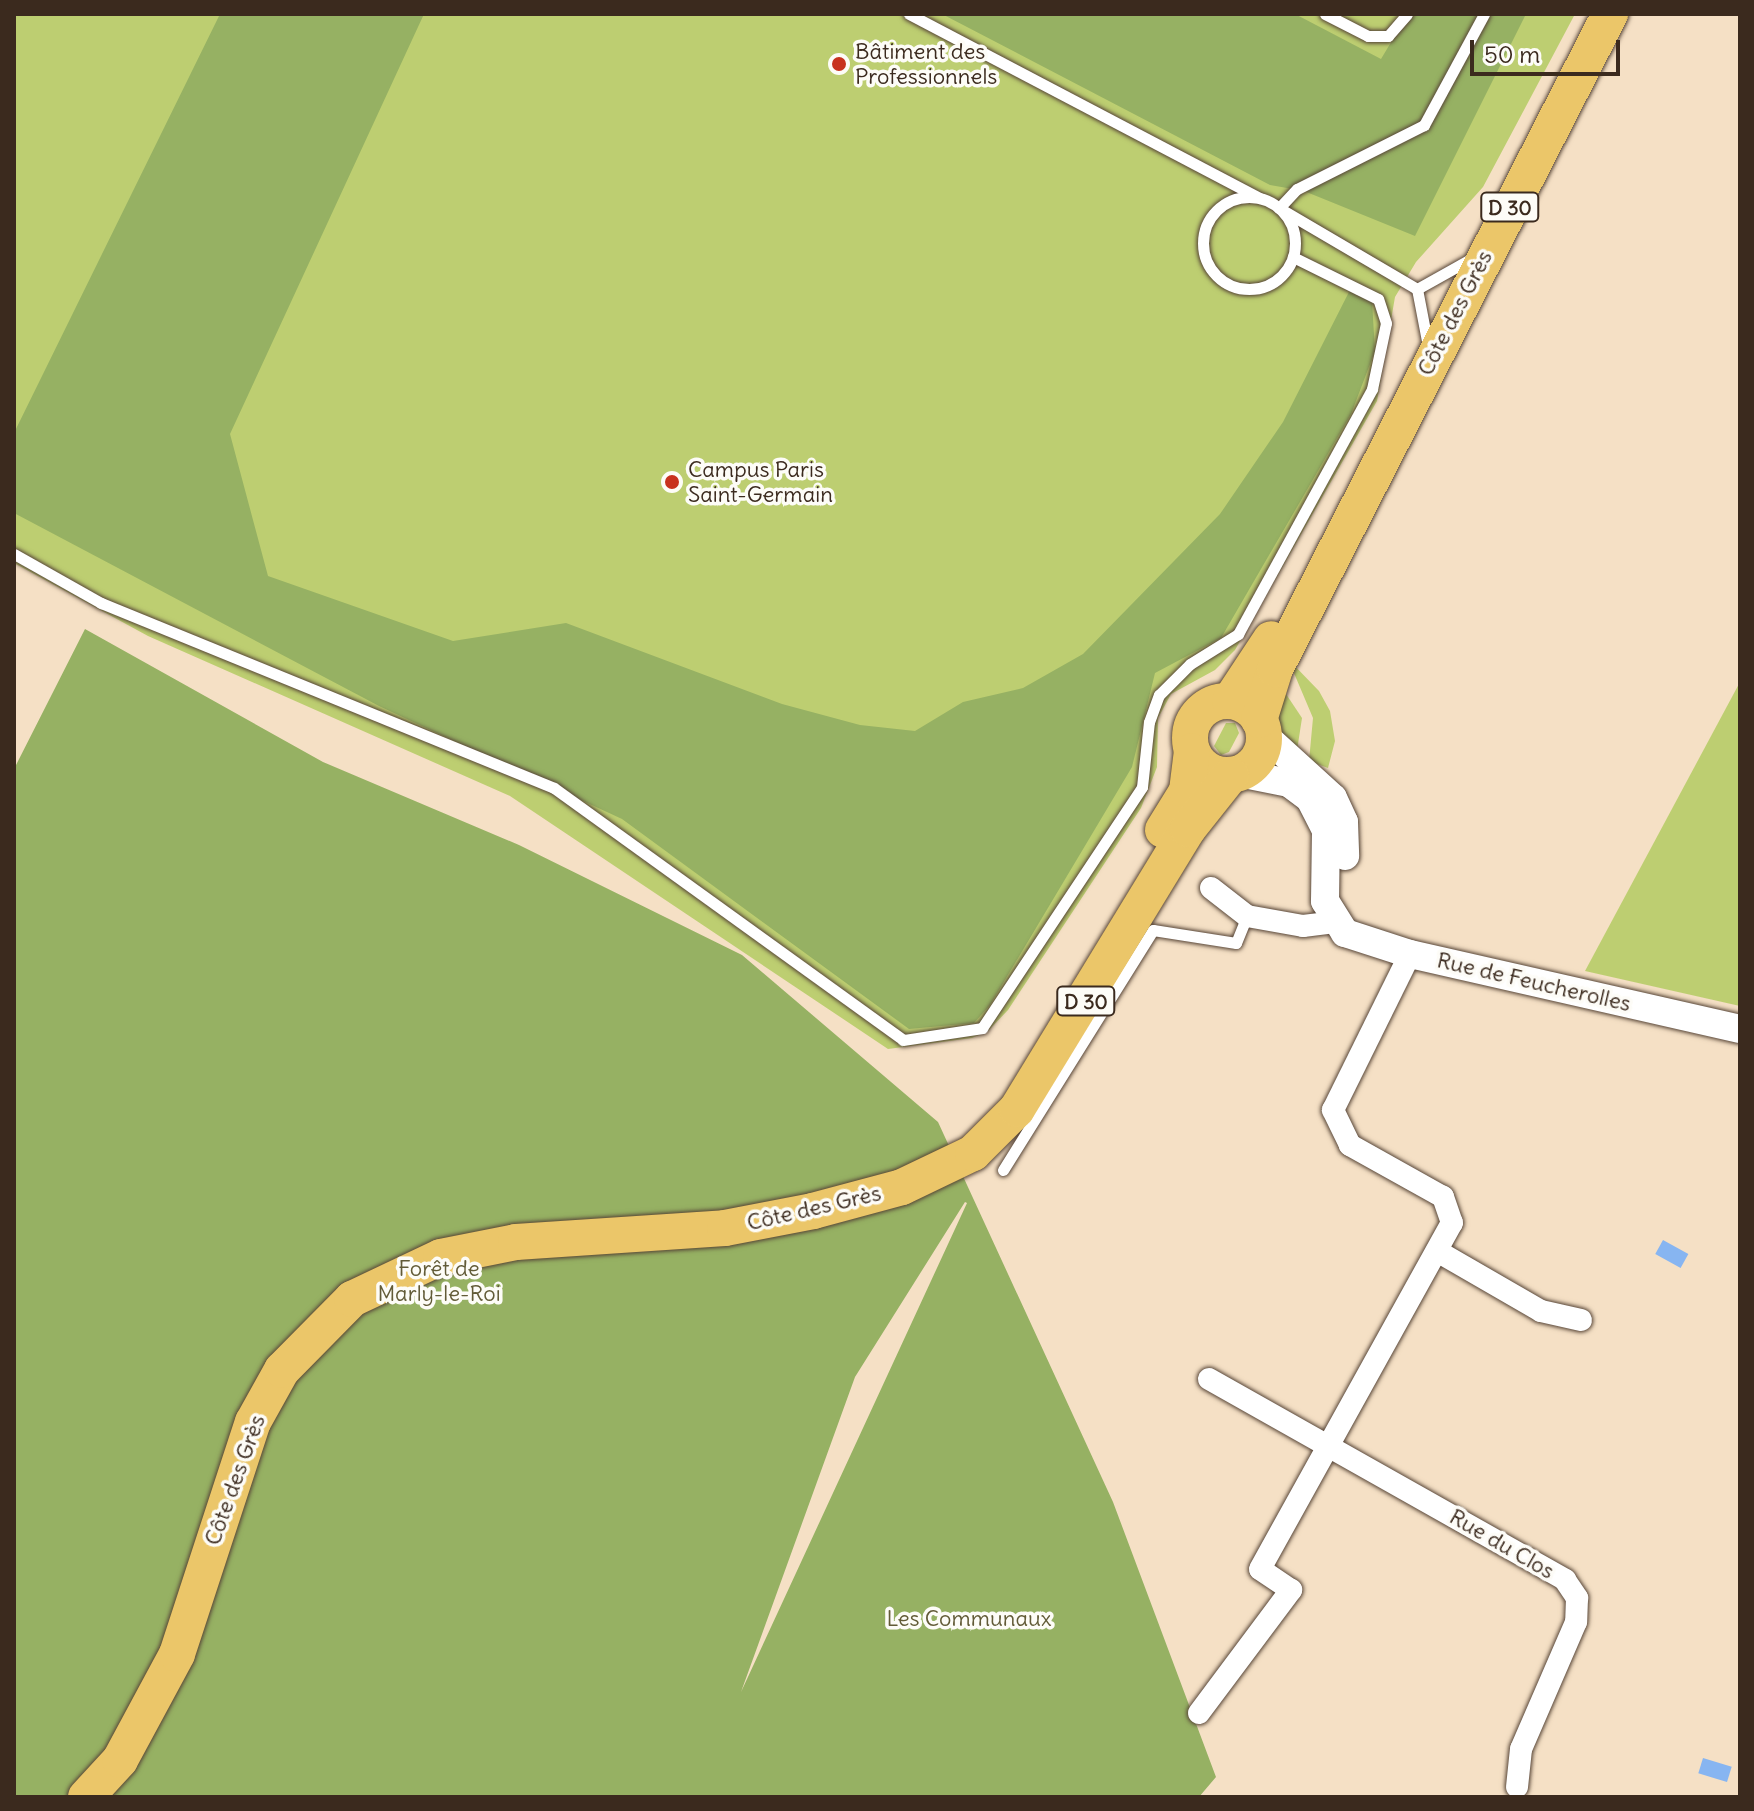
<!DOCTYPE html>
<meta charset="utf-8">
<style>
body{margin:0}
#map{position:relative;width:1754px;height:1811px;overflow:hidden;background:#f5e0c5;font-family:Delius,sans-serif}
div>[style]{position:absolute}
.green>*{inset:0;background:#bdce71}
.forest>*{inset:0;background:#96b163}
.water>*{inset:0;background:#87b5f1;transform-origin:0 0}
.roads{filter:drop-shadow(0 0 2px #574537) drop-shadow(0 0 2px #574537)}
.service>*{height:11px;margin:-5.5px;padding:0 5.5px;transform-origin:5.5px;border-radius:5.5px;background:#fff}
.service>.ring{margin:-5.5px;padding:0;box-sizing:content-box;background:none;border:11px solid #fff;border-radius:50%}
.minor>*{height:22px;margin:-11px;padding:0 11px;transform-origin:11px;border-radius:11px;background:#fff}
.tertiary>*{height:28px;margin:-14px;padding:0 14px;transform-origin:14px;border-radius:14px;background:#fff}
.primary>*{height:36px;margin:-18px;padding:0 18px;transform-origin:18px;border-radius:18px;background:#ebc669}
.primary>.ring{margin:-18px;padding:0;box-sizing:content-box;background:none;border:36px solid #ebc669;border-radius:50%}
.dots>*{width:22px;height:22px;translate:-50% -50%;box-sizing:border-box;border:4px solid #fdfcf7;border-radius:50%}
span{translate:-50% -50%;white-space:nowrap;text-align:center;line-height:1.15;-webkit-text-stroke:7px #fdfcf7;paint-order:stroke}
.shield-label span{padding:2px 6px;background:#fdfcf7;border:2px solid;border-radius:6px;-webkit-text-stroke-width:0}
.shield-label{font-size:20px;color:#3b2a1e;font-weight:700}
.poi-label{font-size:22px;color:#3b2a1e}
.left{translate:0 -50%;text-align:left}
.street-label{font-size:22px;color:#3b2a1e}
.park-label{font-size:22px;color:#625b37}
.frame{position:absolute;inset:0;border:16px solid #3b2a1e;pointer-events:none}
.scale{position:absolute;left:1470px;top:40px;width:150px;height:36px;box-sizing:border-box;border:4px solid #3b2a1e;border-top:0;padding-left:10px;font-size:24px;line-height:28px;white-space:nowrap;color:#3b2a1e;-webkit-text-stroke:6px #fdfcf7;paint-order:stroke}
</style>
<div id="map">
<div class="green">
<i style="clip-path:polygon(14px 14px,1575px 14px,1483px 187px,1416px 262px,1395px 297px,1377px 401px,1235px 650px,1215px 670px,1171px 694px,1158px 718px,1157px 767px,1141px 808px,1008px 1010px,988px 1031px,972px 1038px,888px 1049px,510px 796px,148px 636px,14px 563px)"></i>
<i style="clip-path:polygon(1288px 659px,1319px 691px,1330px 711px,1335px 741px,1328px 768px,1309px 761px,1313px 718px)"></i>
<i style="clip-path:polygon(1740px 682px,1740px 1006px,1585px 971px)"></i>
<i style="clip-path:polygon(1282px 688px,1302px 718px,1296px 757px,1274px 734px)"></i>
<i style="clip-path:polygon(1226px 723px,1235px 723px,1239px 733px,1229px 752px,1221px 755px,1214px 746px)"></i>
</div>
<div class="forest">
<i style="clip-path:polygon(220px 14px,424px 14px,230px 434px,268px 576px,453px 641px,566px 623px,782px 704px,860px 725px,915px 731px,963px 702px,1023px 688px,1083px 654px,1220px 514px,1283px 422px,1350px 290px,1372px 301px,1375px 351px,1351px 414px,1221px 638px,1155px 673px,1132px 767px,990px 1005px,974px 1023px,909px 1029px,622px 819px,379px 706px,14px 513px,14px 433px)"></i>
<i style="clip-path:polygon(942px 14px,1295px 14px,1381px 59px,1408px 14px,1526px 14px,1415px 236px,1304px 191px,1270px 185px)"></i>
<i style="clip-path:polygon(evenodd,85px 629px,323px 762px,519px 845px,742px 955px,938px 1122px,1113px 1502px,1216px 1777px,1199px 1797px,14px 1797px,14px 769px,85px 629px,965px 1202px,967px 1203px,741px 1692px,855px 1377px,965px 1202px)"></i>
</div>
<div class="water">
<i style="left:1663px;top:1240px;width:29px;height:16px;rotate:29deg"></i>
<i style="left:1703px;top:1758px;width:30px;height:16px;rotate:17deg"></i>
</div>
<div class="roads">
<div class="service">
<i style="left:909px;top:14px;width:395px;rotate:27.7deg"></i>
<i style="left:1325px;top:14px;width:48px;rotate:27.1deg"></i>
<i style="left:1368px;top:36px;width:20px"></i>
<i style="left:1388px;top:36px;width:29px;rotate:-49deg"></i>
<i class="ring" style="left:1203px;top:197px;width:81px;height:81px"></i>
<i style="left:1417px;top:289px;width:160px;rotate:-149.6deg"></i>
<i style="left:1279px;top:208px;width:26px;rotate:-47deg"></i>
<i style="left:1297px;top:189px;width:142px;rotate:-26.7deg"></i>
<i style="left:1424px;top:125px;width:126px;rotate:-61.6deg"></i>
<i style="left:1428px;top:346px;width:58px;rotate:-100.9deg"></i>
<i style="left:1417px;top:289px;width:65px;rotate:-29.3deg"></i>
<i style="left:14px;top:554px;width:100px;rotate:29.4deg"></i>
<i style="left:101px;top:603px;width:489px;rotate:22.2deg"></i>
<i style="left:554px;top:788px;width:430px;rotate:35.8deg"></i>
<i style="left:903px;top:1040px;width:80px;rotate:-8.6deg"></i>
<i style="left:982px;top:1028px;width:289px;rotate:-56.4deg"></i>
<i style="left:1142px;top:787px;width:65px;rotate:-83.9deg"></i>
<i style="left:1149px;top:722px;width:29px;rotate:-70deg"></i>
<i style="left:1159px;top:695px;width:44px;rotate:-45deg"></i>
<i style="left:1190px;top:664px;width:57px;rotate:-32deg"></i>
<i style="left:1238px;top:634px;width:279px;rotate:-61.3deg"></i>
<i style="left:1372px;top:389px;width:67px;rotate:-78deg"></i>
<i style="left:1386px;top:323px;width:25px;rotate:-108deg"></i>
<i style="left:1378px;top:299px;width:95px;rotate:-153.7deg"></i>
<i style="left:1003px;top:1170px;width:283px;rotate:-58deg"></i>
<i style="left:1153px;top:930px;width:84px;rotate:8.9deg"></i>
<i style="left:1236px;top:943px;width:29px;rotate:-68deg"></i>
</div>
<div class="minor">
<i style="left:1211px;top:888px;width:46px;rotate:37.9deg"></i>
<i style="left:1247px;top:916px;width:57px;rotate:10.1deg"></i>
<i style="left:1303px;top:926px;width:32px;rotate:-7deg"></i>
<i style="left:1437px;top:1251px;width:120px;rotate:30deg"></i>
<i style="left:1541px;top:1311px;width:41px;rotate:12.7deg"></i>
<i style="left:1209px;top:1379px;width:409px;rotate:29.4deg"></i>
<i style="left:1565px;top:1580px;width:22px;rotate:56deg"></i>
<i style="left:1577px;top:1598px;width:24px;rotate:92deg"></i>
<i style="left:1576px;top:1622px;width:138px;rotate:113.4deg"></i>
<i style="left:1521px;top:1749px;width:38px;rotate:96deg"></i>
<i style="left:1199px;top:1713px;width:154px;rotate:-53.2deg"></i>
<i style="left:1291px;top:1590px;width:37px;rotate:-146deg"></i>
<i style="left:1260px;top:1569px;width:396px;rotate:-61deg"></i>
<i style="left:1452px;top:1223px;width:28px;rotate:-109deg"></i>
<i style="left:1443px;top:1197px;width:107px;rotate:-150.8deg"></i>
<i style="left:1350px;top:1145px;width:39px;rotate:-116deg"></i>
<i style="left:1333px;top:1110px;width:174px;rotate:-63.7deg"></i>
</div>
<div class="tertiary">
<i style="left:1264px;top:735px;width:93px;rotate:42.4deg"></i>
<i style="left:1333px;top:798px;width:26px;rotate:65deg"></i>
<i style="left:1344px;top:822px;width:34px;rotate:88deg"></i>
<i style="left:1239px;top:773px;width:51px;rotate:11.3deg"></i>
<i style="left:1289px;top:783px;width:26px;rotate:37deg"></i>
<i style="left:1310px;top:799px;width:35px;rotate:63deg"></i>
<i style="left:1326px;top:830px;width:71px;rotate:90.8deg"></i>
<i style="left:1325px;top:901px;width:38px;rotate:58deg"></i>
<i style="left:1345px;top:933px;width:68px;rotate:17.9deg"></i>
<i style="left:1410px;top:954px;width:338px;rotate:12.8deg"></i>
</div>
<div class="primary">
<i class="ring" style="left:1190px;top:701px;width:38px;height:38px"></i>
<i style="left:1230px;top:701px;width:74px;rotate:-56.5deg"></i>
<i style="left:1259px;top:720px;width:53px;rotate:-72.6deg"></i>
<i style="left:1275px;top:669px;width:736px;rotate:-62.91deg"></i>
<i style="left:1163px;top:830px;width:46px;rotate:-58.4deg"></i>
<i style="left:1187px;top:791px;width:40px;rotate:-82.9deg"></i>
<i style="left:86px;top:1797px;width:50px;rotate:-47.4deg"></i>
<i style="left:120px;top:1760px;width:120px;rotate:-61.7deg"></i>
<i style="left:177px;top:1654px;width:244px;rotate:-71.9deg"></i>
<i style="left:253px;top:1422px;width:60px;rotate:-60.9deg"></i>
<i style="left:282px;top:1370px;width:100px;rotate:-45.4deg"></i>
<i style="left:352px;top:1299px;width:98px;rotate:-25.3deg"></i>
<i style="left:441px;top:1257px;width:76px;rotate:-11.3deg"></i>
<i style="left:516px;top:1242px;width:209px;rotate:-3.8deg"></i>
<i style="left:725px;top:1228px;width:90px;rotate:-10.9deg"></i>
<i style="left:813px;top:1211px;width:92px;rotate:-15.1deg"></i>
<i style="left:902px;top:1187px;width:79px;rotate:-25.6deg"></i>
<i style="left:973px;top:1153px;width:62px;rotate:-45deg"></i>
<i style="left:1017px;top:1109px;width:328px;rotate:-58.6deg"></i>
<i style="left:1188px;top:829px;width:69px;rotate:-51.5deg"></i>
</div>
</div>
<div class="dots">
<i style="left:839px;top:64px;background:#c8321e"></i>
<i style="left:672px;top:482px;background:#c8321e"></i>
</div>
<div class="shield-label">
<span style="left:1510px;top:207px">D 30</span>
<span style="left:1086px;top:1001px">D 30</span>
</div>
<div class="poi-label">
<span class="left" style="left:855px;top:64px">Bâtiment des<br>Professionnels</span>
<span class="left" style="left:688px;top:482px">Campus Paris<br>Saint-Germain</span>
</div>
<div class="street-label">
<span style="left:1455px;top:313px;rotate:-63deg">Côte des Grès</span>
<span style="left:1534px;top:982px;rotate:13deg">Rue de Feucherolles</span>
<span style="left:814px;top:1208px;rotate:-13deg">Côte des Grès</span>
<span style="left:235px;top:1480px;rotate:-70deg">Côte des Grès</span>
<span style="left:1502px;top:1544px;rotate:30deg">Rue du Clos</span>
</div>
<div class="park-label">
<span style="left:439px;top:1281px">Forêt de<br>Marly-le-Roi</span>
<span style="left:969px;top:1619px">Les Communaux</span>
</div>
<div class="frame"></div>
<div class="scale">50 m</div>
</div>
